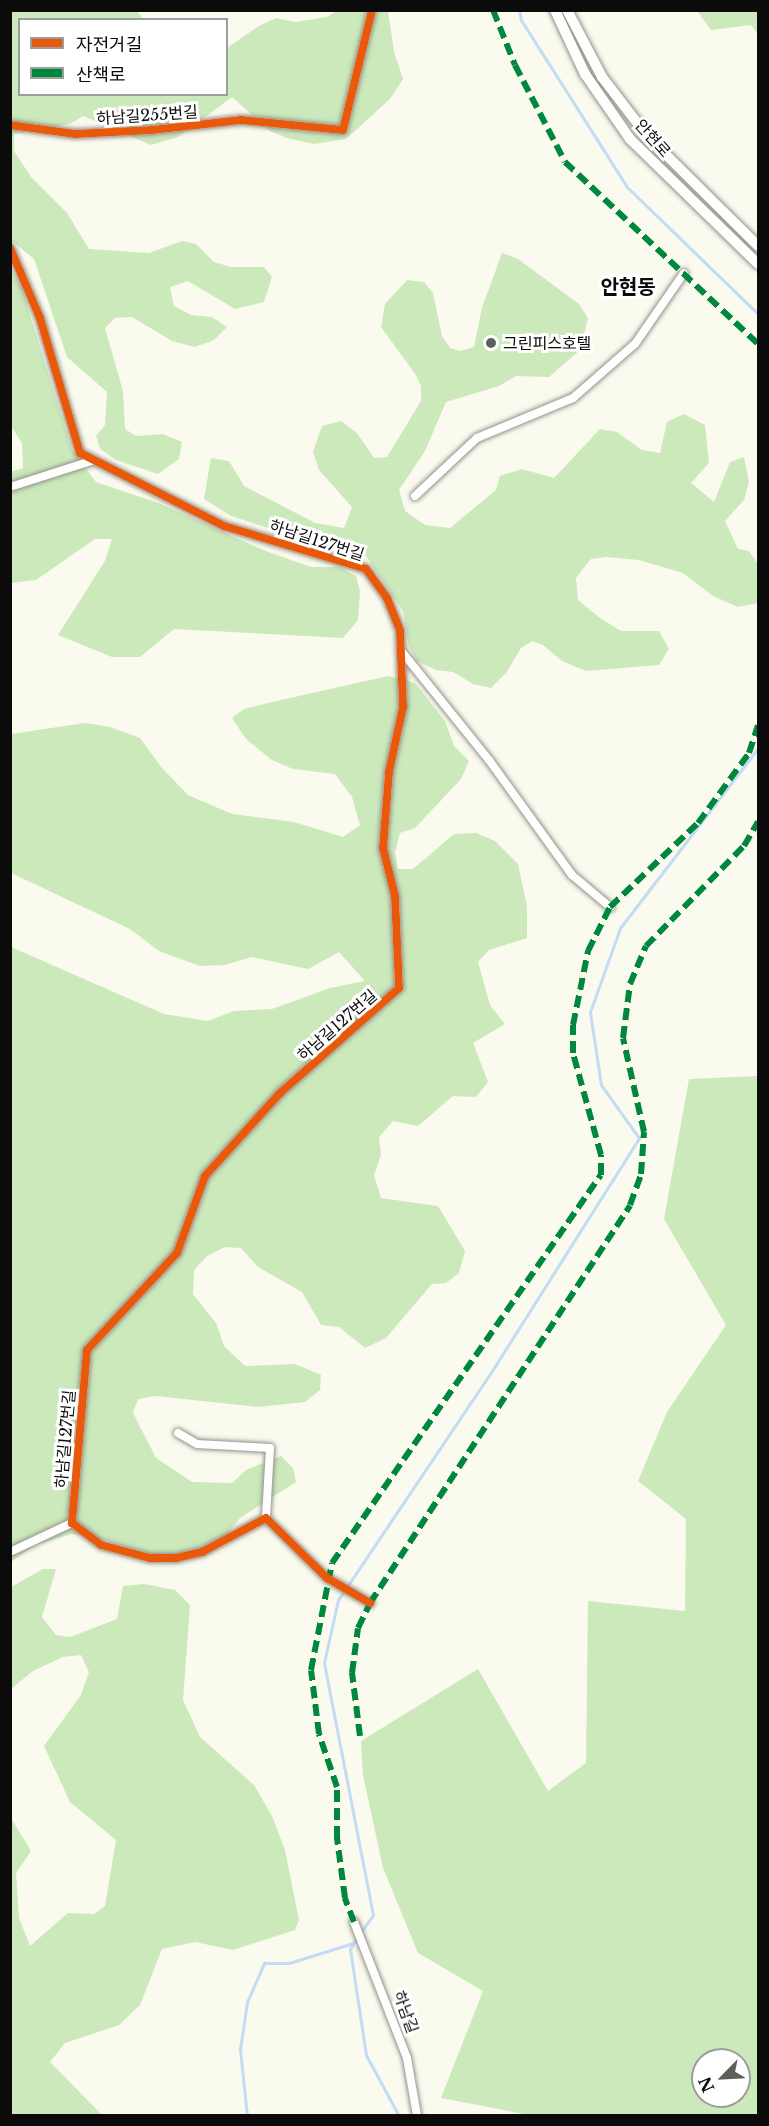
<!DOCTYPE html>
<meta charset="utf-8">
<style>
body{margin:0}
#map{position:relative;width:769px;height:2126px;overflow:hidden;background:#fafaee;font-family:"Libre Baskerville","Noto Sans KR",serif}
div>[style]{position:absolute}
.forest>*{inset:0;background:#cbe9bb}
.stream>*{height:3px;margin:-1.5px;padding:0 1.5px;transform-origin:1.5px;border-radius:1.5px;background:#c3dbf5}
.roads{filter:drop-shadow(0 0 2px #93938d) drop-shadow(0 0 2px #93938d)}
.minor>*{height:8px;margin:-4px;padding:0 4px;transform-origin:4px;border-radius:4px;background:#fefefc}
.tertiary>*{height:10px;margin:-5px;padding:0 5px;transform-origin:5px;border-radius:5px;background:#fefefc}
.quiet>*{height:6px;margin-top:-3px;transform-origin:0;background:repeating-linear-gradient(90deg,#00873e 0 12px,transparent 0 18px)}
.cycleway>*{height:8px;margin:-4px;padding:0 4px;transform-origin:4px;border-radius:4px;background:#e8590c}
.dots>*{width:16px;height:16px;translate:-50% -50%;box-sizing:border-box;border:3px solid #fff;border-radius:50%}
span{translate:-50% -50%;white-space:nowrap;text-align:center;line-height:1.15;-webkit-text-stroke:6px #fff;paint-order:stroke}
.street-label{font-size:16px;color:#0b0b0b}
.poi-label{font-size:16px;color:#0b0b0b}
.left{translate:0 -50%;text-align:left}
.quarter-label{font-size:20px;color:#0b0b0b;font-weight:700}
.frame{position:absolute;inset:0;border:12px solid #0b0b0b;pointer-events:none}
.legend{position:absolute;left:18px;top:18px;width:210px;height:78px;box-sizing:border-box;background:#fff;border:2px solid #9d9d9d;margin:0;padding:8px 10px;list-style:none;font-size:18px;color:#0b0b0b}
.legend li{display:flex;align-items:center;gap:12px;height:30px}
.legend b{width:30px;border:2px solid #9d9d9d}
.north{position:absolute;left:691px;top:2048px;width:60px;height:60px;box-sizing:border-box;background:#fff;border:2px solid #9d9d9d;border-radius:50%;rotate:246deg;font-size:16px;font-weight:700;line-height:24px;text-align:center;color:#0b0b0b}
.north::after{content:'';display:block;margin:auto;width:21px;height:27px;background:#5f5f5a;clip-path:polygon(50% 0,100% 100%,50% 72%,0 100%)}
</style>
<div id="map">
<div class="forest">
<i style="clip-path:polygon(11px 11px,137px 11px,143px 19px,20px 20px,20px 94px,226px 94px,227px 48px,259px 26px,276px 18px,295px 22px,327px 17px,337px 11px,388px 11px,394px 52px,403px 79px,390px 99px,346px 139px,314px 144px,287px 138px,270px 131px,232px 97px,178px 137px,151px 145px,83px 116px,70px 124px,14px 134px,14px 151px,31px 177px,67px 213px,89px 249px,149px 253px,182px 241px,196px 244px,214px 262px,231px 267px,264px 267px,272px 277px,264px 302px,235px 309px,188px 281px,170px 287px,174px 306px,191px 315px,212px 317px,227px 327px,214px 340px,195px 347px,172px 341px,132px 317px,115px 318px,105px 328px,123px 391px,125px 429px,136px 436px,163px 434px,182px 442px,179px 459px,158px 474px,116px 460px,100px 449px,96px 436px,105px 425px,107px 392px,67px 357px,34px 259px,11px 240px)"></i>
<i style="clip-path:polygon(697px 11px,758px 11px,758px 34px,751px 25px,711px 30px)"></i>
<i style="clip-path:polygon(502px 253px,518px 259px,579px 304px,588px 318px,580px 350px,549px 377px,516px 376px,499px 386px,446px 402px,425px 451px,399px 490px,405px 511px,425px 525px,450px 528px,496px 490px,500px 476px,522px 469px,554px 478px,600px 429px,617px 432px,642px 450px,660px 453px,667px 422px,684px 414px,705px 425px,709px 463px,691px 483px,714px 502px,730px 462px,744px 457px,749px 482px,744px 500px,725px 521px,738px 549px,749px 551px,758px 564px,758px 603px,738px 607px,713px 596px,683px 573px,639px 560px,606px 557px,591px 559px,576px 578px,578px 600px,600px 618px,621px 631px,659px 631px,669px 649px,659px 665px,586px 671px,562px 661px,543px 645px,532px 641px,521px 648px,506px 673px,491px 688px,473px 684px,453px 672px,436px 670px,417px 661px,409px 647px,403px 611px,366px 556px,355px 556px,231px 516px,204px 499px,211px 458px,229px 461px,244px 486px,315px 523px,344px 528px,352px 507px,319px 470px,313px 452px,322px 426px,341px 421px,357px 433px,374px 458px,387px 457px,421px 401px,421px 386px,416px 375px,381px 327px,385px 304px,407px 280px,424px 282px,433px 293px,442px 336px,450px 348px,460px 351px,474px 347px,482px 308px)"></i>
<i style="clip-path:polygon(10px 267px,22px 289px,72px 450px,96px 482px,161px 504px,263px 550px,311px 567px,340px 567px,356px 576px,360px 591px,358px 620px,343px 638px,174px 629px,140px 657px,112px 657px,58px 635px,105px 561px,112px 539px,95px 539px,36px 580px,11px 583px,11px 472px,23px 468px,22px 443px,11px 426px)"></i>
<i style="clip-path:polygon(388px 676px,415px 683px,445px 721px,454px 746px,469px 761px,461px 779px,415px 828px,400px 833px,395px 852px,398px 869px,413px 869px,454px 834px,476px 833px,495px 841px,518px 864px,527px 906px,527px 938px,489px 950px,478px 962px,490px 1005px,505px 1024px,473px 1043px,488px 1082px,476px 1097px,453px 1096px,418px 1126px,393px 1121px,379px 1137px,381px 1155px,374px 1175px,381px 1198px,438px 1206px,465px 1251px,459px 1273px,446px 1283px,432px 1284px,386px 1338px,365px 1348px,339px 1327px,321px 1325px,302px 1292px,258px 1267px,241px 1248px,225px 1247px,207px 1256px,194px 1270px,193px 1294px,216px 1323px,224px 1346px,245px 1366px,295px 1364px,321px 1375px,320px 1390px,305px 1402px,258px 1407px,156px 1396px,138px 1399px,133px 1413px,156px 1458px,192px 1482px,232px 1483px,246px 1470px,281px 1456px,293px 1468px,296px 1482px,240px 1518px,211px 1554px,192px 1558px,158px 1557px,96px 1537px,71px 1534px,35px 1545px,11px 1562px,11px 947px,164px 1014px,208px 1021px,234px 1011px,272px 1009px,330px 988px,365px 981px,339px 952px,308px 969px,252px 957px,224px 965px,200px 966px,159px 951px,130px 929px,11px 873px,11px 734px,85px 723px,110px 727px,140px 738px,162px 768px,188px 795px,232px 814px,294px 822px,343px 837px,360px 825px,352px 797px,335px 774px,293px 769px,272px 760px,246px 739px,232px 718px,244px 709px,268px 703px)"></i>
<i style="clip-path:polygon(evenodd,757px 1076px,758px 2115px,529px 2115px,441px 2098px,483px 1991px,418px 1953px,383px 1868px,363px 1775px,361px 1741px,478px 1669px,548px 1791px,586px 1763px,588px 1601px,685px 1611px,686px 1519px,638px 1481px,667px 1412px,726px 1325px,664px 1219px,689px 1079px,757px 1076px,703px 2060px,739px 2060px,739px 2096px,703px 2096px,703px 2060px)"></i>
<i style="clip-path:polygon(43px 1569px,56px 1569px,42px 1617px,56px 1635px,70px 1637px,117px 1619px,123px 1586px,144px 1584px,175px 1590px,190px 1605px,183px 1700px,200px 1737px,254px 1785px,272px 1816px,285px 1850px,299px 1920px,295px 1930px,233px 1950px,195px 1942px,162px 1949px,140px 2005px,119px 2025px,65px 2043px,50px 2062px,102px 2115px,11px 2115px,11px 1818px,31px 1851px,16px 1873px,19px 1918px,30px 1946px,68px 1913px,94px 1914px,105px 1906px,116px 1840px,70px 1802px,44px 1746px,81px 1695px,89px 1672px,81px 1655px,63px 1657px,33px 1671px,11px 1689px,11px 1587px)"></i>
</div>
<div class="stream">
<i style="left:519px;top:10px;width:10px;rotate:79deg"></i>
<i style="left:521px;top:20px;width:198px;rotate:57.6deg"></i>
<i style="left:627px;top:187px;width:182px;rotate:44.1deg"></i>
<i style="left:361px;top:1932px;width:21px;rotate:-55deg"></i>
<i style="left:373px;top:1915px;width:257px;rotate:-101deg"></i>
<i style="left:324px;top:1663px;width:65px;rotate:-77.5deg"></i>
<i style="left:338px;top:1600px;width:282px;rotate:-56.1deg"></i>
<i style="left:495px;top:1366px;width:270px;rotate:-57.7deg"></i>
<i style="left:639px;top:1138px;width:65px;rotate:-125.6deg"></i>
<i style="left:601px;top:1085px;width:74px;rotate:-98.6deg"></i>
<i style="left:590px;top:1012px;width:89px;rotate:-70.3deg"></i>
<i style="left:620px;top:928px;width:227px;rotate:-52.5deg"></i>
<i style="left:357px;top:1937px;width:14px;rotate:120deg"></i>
<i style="left:350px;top:1949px;width:107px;rotate:81.4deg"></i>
<i style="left:366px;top:2055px;width:69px;rotate:61.6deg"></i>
<i style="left:247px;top:2116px;width:67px;rotate:-96deg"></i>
<i style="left:240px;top:2049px;width:48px;rotate:-81.5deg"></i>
<i style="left:247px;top:2002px;width:43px;rotate:-66.4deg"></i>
<i style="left:264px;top:1963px;width:25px"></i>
<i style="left:289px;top:1963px;width:67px;rotate:-17.4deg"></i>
</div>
<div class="roads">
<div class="minor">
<i style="left:10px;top:125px;width:66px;rotate:7.9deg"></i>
<i style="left:75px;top:134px;width:77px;rotate:-3deg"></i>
<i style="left:152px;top:130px;width:90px;rotate:-6.4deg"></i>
<i style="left:241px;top:120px;width:102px;rotate:5.6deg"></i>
<i style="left:343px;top:130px;width:123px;rotate:-76.4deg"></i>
<i style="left:10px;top:248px;width:76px;rotate:66.8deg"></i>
<i style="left:40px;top:318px;width:141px;rotate:73.5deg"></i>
<i style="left:80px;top:453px;width:161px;rotate:26.9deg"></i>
<i style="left:224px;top:526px;width:148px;rotate:16.8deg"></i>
<i style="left:366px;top:569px;width:36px;rotate:54deg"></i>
<i style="left:387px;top:598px;width:35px;rotate:68deg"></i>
<i style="left:400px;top:631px;width:76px;rotate:87.7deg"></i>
<i style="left:403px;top:707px;width:66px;rotate:102.2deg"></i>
<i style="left:389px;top:772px;width:76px;rotate:94.5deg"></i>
<i style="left:383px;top:848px;width:49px;rotate:76deg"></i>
<i style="left:395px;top:896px;width:92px;rotate:87.5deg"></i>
<i style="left:399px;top:988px;width:159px;rotate:138.6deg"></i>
<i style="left:280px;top:1093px;width:112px;rotate:132.1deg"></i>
<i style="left:205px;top:1176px;width:82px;rotate:110deg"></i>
<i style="left:177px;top:1253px;width:132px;rotate:132.9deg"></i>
<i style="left:87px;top:1350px;width:174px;rotate:95deg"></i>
<i style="left:72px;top:1523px;width:36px;rotate:37deg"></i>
<i style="left:101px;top:1545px;width:51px;rotate:14.9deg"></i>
<i style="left:150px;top:1558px;width:26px"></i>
<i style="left:176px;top:1558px;width:27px;rotate:-13deg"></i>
<i style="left:202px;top:1552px;width:72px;rotate:-28deg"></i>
<i style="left:266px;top:1518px;width:86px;rotate:44.5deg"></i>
<i style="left:327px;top:1578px;width:50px;rotate:30.2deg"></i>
<i style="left:10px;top:487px;width:88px;rotate:-17.8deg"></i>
<i style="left:415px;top:496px;width:85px;rotate:-43.1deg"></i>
<i style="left:477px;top:438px;width:104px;rotate:-22.6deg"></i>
<i style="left:573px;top:398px;width:82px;rotate:-41.1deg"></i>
<i style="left:635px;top:344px;width:86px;rotate:-55.4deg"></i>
<i style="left:403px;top:653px;width:137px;rotate:51.2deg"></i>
<i style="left:489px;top:760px;width:142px;rotate:54.2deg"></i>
<i style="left:572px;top:875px;width:50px;rotate:40.1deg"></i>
<i style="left:178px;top:1433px;width:22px;rotate:30deg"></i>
<i style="left:197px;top:1444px;width:73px;rotate:3.1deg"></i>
<i style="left:270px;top:1448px;width:70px;rotate:93.3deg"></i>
<i style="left:10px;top:1552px;width:68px;rotate:-25.1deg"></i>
<i style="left:354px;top:1922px;width:146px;rotate:68.7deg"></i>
<i style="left:407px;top:2058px;width:59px;rotate:80.2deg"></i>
</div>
<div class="tertiary">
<i style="left:555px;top:10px;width:71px;rotate:64.9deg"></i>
<i style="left:585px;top:74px;width:79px;rotate:55.3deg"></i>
<i style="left:630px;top:139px;width:179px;rotate:44.3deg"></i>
<i style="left:567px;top:10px;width:76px;rotate:62.4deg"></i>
<i style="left:602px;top:77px;width:76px;rotate:52.5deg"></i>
<i style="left:648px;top:137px;width:155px;rotate:44.7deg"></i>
</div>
</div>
<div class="quiet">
<i style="left:493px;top:10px;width:59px;rotate:68.2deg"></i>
<i style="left:515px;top:65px;width:109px;rotate:62.7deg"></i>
<i style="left:565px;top:162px;width:265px;rotate:43.3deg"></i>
<i style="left:360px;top:1736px;width:64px;rotate:-97.2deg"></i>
<i style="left:352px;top:1673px;width:45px;rotate:-82.4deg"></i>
<i style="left:358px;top:1628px;width:28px;rotate:-64deg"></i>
<i style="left:370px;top:1603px;width:475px;rotate:-56.8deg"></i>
<i style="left:630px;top:1205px;width:33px;rotate:-70deg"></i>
<i style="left:641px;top:1174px;width:42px;rotate:-85.9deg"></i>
<i style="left:644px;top:1132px;width:96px;rotate:-102.6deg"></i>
<i style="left:623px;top:1038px;width:54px;rotate:-82.6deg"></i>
<i style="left:630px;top:984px;width:41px;rotate:-67.2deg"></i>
<i style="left:646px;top:946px;width:140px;rotate:-45.6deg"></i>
<i style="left:744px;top:846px;width:28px;rotate:-60deg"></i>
<i style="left:354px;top:1922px;width:26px;rotate:-111deg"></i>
<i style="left:345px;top:1898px;width:61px;rotate:-97.6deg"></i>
<i style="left:337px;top:1838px;width:51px;rotate:-90deg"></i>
<i style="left:337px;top:1787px;width:56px;rotate:-108.8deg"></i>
<i style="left:319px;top:1734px;width:64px;rotate:-97.1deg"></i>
<i style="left:311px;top:1670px;width:109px;rotate:-78.9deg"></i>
<i style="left:332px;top:1563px;width:472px;rotate:-55.3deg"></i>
<i style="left:601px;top:1175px;width:20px;rotate:-90deg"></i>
<i style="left:601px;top:1155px;width:106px;rotate:-105.4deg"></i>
<i style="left:573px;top:1053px;width:28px;rotate:-90deg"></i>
<i style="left:573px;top:1025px;width:76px;rotate:-78.5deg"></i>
<i style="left:588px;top:951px;width:49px;rotate:-63.4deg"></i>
<i style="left:610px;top:907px;width:122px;rotate:-43.7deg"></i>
<i style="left:698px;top:823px;width:87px;rotate:-53.9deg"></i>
<i style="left:749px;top:753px;width:29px;rotate:-72deg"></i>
</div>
<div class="cycleway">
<i style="left:10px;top:125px;width:66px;rotate:7.9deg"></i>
<i style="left:75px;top:134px;width:77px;rotate:-3deg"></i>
<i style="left:152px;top:130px;width:90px;rotate:-6.4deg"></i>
<i style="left:241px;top:120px;width:102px;rotate:5.6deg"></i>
<i style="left:343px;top:130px;width:123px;rotate:-76.4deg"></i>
<i style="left:10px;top:248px;width:76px;rotate:66.8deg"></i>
<i style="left:40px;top:318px;width:141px;rotate:73.5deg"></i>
<i style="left:80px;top:453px;width:161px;rotate:26.9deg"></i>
<i style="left:224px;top:526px;width:148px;rotate:16.8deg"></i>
<i style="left:366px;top:569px;width:36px;rotate:54deg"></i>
<i style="left:387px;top:598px;width:35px;rotate:68deg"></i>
<i style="left:400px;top:631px;width:76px;rotate:87.7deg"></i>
<i style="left:403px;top:707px;width:66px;rotate:102.2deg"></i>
<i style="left:389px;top:772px;width:76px;rotate:94.5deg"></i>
<i style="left:383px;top:848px;width:49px;rotate:76deg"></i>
<i style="left:395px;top:896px;width:92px;rotate:87.5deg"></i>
<i style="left:399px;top:988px;width:159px;rotate:138.6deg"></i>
<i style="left:280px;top:1093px;width:112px;rotate:132.1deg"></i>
<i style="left:205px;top:1176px;width:82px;rotate:110deg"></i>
<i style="left:177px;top:1253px;width:132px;rotate:132.9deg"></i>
<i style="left:87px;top:1350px;width:174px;rotate:95deg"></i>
<i style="left:72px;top:1523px;width:36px;rotate:37deg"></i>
<i style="left:101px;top:1545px;width:51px;rotate:14.9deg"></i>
<i style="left:150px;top:1558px;width:26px"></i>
<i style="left:176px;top:1558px;width:27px;rotate:-13deg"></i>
<i style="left:202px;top:1552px;width:72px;rotate:-28deg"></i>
<i style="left:266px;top:1518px;width:86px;rotate:44.5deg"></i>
<i style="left:327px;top:1578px;width:50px;rotate:30.2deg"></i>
</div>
<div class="dots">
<i style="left:491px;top:343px;background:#5f5f5a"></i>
</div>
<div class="street-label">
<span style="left:147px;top:115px;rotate:-4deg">하남길255번길</span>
<span style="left:653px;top:138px;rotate:48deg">안현로</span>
<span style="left:317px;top:540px;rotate:18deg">하남길127번길</span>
<span style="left:337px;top:1025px;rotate:-41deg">하남길127번길</span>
<span style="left:65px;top:1439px;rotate:-85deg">하남길127번길</span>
<span style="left:406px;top:2012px;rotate:70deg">하남길</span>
</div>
<div class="poi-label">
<span class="left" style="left:503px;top:343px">그린피스호텔</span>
</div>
<div class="quarter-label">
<span style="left:628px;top:287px">안현동</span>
</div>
<div class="frame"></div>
<ul class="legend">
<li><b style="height:8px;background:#e8590c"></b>자전거길</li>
<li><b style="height:8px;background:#00873e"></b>산책로</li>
</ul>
<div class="north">N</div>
</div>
